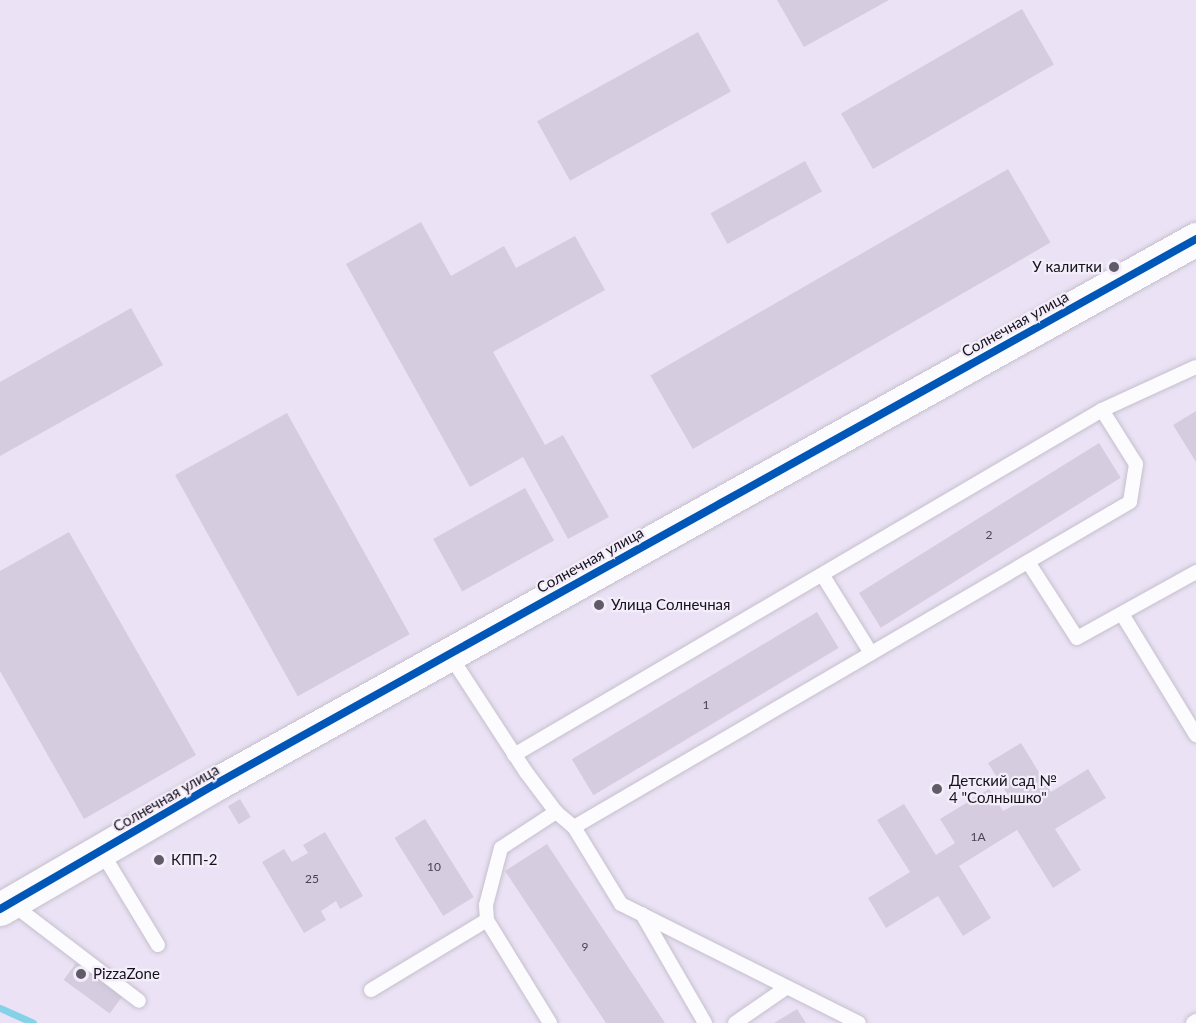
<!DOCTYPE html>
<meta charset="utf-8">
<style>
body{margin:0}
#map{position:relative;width:1196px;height:1023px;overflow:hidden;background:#ebe3f5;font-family:Lato,sans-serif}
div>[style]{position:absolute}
.stream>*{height:7px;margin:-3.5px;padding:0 3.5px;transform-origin:3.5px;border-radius:3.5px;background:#85d2e8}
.building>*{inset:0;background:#d5cce0;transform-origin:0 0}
.roads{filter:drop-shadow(0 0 2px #c5bfcd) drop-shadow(0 0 2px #c5bfcd)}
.service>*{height:14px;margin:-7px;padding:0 7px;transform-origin:7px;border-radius:7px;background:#fcfbfe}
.tertiary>*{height:33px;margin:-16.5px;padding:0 16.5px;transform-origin:16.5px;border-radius:16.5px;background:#fcfbfe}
.cycleway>*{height:8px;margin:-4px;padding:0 4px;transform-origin:4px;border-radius:4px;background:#0057b8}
.dots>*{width:16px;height:16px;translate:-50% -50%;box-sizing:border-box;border:3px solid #f3edfa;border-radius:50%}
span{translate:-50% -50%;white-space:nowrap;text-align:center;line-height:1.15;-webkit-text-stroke:4.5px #f3edfa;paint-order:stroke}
.number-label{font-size:12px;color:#494350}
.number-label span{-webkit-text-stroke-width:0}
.poi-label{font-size:15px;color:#16111c}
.right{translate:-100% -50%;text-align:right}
.left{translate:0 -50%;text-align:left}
.street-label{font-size:15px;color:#16111c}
</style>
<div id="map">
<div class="stream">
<i style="left:0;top:1008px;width:36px;rotate:24deg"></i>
</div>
<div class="building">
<i style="clip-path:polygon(777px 0,889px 0,804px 47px)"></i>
<i style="left:1022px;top:9px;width:64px;height:209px;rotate:60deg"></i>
<i style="left:698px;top:32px;width:68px;height:184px;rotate:61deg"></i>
<i style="left:805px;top:161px;width:35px;height:108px;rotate:61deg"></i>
<i style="left:1008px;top:169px;width:85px;height:413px;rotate:60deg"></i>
<i style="clip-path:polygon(421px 222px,451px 276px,504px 246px,516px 268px,575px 236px,605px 290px,493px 352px,545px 445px,563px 435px,609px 517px,568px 539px,523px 457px,470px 487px,346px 264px)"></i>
<i style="clip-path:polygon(131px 308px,163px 365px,0 456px,0 382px)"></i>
<i style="clip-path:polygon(1196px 411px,1196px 462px,1173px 425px)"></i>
<i style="left:287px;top:413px;width:253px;height:128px;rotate:61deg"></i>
<i style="left:1099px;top:443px;width:41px;height:283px;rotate:58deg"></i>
<i style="left:525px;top:488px;width:60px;height:105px;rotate:61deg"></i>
<i style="clip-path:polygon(69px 532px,196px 755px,84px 819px,0 671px,0 571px)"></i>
<i style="left:817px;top:612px;width:42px;height:286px;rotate:59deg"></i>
<i style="clip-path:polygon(1021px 743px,1051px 792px,1088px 769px,1106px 798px,1055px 829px,1081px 870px,1053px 888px,1017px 830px,959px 866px,991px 918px,963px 936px,938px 896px,886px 928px,868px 898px,910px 872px,877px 820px,904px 804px,936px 855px,955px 843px,940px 819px,989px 789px,1003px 811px,1014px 805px,988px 763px)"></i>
<i style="left:240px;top:799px;width:21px;height:14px;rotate:59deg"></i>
<i style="left:425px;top:819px;width:92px;height:36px;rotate:58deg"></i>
<i style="clip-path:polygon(325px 832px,363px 896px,340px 909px,336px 901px,321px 911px,326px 920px,304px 933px,262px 862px,284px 849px,292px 862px,308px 853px,303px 845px)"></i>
<i style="clip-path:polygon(547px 844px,665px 1023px,606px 1023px,505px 871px)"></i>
<i style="left:76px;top:963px;width:57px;height:21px;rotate:36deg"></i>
<i style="clip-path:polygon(797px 1009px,806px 1023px,774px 1023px)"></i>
</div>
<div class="roads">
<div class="service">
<i style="left:1102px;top:410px;width:103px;rotate:-24.6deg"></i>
<i style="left:1028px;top:562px;width:90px;rotate:57.2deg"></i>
<i style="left:1077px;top:638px;width:136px;rotate:-29deg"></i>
<i style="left:823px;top:576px;width:91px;rotate:58.1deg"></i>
<i style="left:1122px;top:614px;width:142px;rotate:58.6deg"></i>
<i style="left:449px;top:654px;width:141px;rotate:56.9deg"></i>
<i style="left:526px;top:772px;width:50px;rotate:53.1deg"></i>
<i style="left:556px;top:812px;width:23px;rotate:40deg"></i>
<i style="left:574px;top:827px;width:90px;rotate:58.6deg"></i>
<i style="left:621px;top:904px;width:266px;rotate:26.6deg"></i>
<i style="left:514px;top:755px;width:682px;rotate:-30.4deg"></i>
<i style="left:1102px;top:410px;width:64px;rotate:57.8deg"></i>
<i style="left:1136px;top:464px;width:38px;rotate:99deg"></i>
<i style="left:1130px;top:502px;width:644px;rotate:149.69deg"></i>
<i style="left:101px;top:851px;width:110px;rotate:58.8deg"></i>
<i style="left:11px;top:903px;width:161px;rotate:37.4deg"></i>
<i style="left:642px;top:914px;width:126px;rotate:60deg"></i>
<i style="left:371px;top:990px;width:135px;rotate:-31.1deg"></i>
<i style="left:550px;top:1023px;width:121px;rotate:-121.5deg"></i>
<i style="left:487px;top:920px;width:15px;rotate:-94deg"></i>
<i style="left:486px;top:905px;width:59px;rotate:-75.3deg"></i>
<i style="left:501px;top:848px;width:66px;rotate:-33.2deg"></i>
<i style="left:735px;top:1023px;width:63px;rotate:-34.7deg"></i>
<i style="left:1193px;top:1023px;width:4px;rotate:-34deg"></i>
</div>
<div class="tertiary">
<i style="left:0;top:909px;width:247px;rotate:-30.1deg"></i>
<i style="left:214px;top:785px;width:1124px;rotate:-29.07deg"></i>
</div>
</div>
<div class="cycleway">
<i style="left:0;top:909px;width:247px;rotate:-30.1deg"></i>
<i style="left:214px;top:785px;width:1124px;rotate:-29.07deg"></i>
</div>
<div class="dots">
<i style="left:1114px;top:267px;background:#615a68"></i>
<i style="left:599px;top:605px;background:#615a68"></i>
<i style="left:937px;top:789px;background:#615a68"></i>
<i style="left:159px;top:860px;background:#615a68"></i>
<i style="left:81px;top:974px;background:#615a68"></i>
</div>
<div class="number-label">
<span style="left:989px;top:535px">2</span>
<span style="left:706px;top:705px">1</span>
<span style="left:978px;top:837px">1А</span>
<span style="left:434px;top:867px">10</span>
<span style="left:312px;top:879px">25</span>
<span style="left:585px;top:947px">9</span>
</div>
<div class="poi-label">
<span class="right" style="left:1102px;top:267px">У калитки</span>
<span class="left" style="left:611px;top:605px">Улица Солнечная</span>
<span class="left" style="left:949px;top:789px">Детский сад №<br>4 "Солнышко"</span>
<span class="left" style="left:171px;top:860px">КПП-2</span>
<span class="left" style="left:93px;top:974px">PizzaZone</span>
</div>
<div class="street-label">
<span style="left:1015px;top:324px;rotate:-29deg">Солнечная улица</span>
<span style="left:590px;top:560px;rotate:-29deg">Солнечная улица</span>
<span style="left:166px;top:798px;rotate:-30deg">Солнечная улица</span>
</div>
</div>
